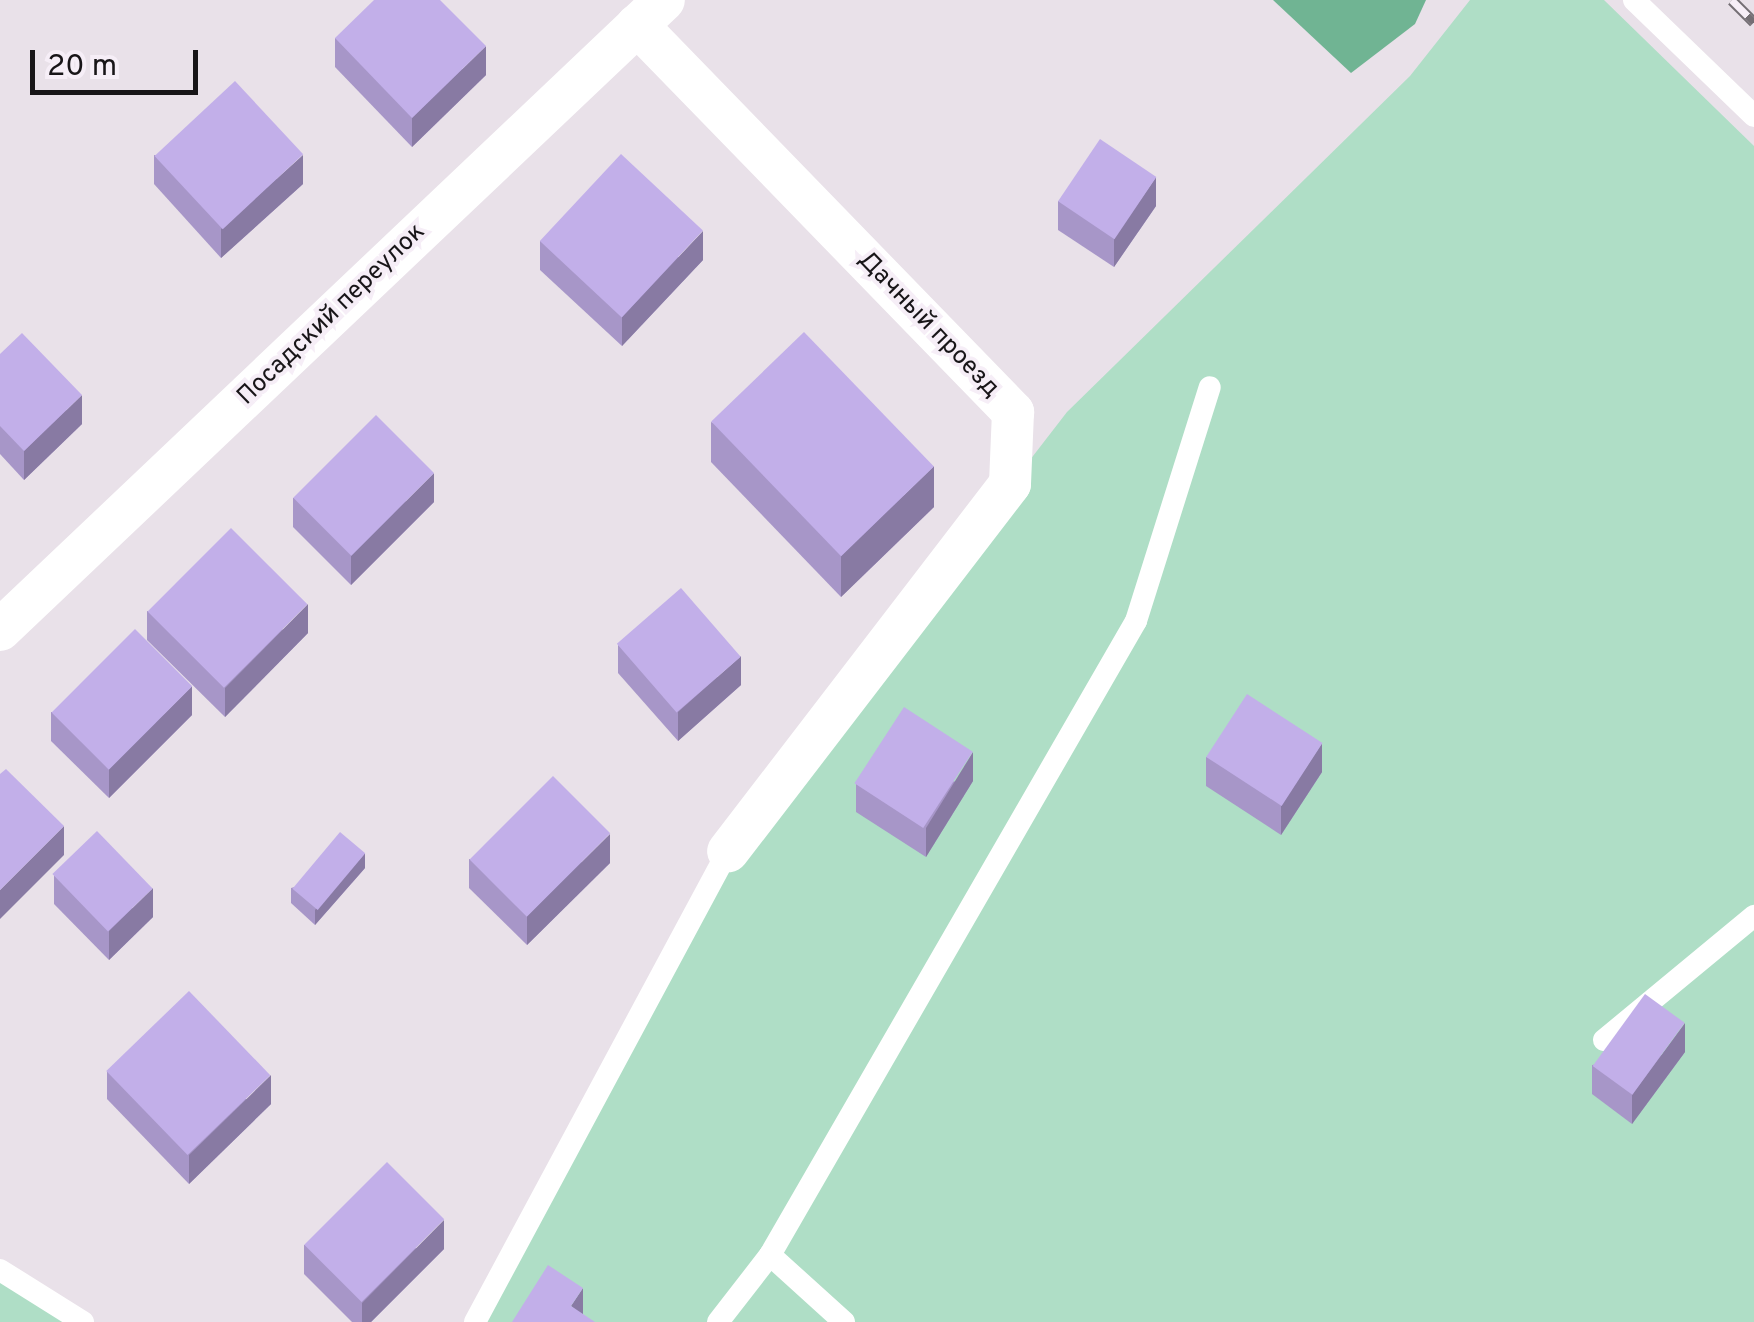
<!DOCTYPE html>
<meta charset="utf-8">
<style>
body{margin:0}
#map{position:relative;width:1754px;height:1322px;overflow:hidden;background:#e9e1e9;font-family:Overpass,sans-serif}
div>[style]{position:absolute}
.green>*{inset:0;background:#afdec6}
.forest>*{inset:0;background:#70b493}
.service>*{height:22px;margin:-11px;padding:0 11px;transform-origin:11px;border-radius:11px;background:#fff}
.minor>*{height:42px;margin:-21px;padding:0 21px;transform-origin:21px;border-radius:21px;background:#fff}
.rail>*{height:11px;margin-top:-5.5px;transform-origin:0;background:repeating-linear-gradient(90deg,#f6eef7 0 22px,#746e74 0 44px);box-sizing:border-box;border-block:2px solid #746e74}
.wall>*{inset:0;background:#a796c8}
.shaded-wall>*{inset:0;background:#887aa3}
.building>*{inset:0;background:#c2afe9;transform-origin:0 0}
span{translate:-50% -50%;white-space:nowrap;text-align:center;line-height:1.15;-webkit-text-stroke:8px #f6eef7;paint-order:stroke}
.street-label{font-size:25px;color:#181518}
.scale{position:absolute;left:30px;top:50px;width:168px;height:45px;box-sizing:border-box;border:5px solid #181518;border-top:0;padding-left:12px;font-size:30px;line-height:35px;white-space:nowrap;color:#181518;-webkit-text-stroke:8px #f6eef7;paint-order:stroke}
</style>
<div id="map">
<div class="green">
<i style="clip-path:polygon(1470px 0,1604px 0,1754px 146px,1754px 1322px,475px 1322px,728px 851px,1067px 412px,1410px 76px)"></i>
<i style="clip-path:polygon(0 1270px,83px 1322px,0 1322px)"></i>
</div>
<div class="forest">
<i style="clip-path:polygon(1273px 0,1426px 0,1415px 24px,1351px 73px)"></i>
</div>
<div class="service">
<i style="left:1634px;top:0;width:167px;rotate:44deg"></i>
<i style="left:1604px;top:1040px;width:195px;rotate:-39.6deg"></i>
<i style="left:0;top:1270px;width:98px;rotate:32.1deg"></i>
<i style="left:475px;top:1322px;width:535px;rotate:-61.76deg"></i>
<i style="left:718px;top:1322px;width:85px;rotate:-52.2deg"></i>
<i style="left:844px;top:1322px;width:100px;rotate:-137.8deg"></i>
<i style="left:770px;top:1255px;width:732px;rotate:-60deg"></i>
<i style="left:1136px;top:621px;width:245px;rotate:-72.5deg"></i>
</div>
<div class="minor">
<i style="left:637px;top:25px;width:540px;rotate:45.83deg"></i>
<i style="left:1013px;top:412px;width:72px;rotate:92.4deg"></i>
<i style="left:1010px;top:484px;width:463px;rotate:127.5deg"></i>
<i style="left:0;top:630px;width:915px;rotate:-43.49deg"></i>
</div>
<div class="rail">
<i style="left:1732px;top:0;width:31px;rotate:45deg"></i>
</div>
<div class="wall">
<i style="clip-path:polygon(335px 38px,486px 75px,412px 147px,335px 67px)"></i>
<i style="clip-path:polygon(154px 155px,303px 184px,221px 258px,154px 184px)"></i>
<i style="clip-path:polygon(1058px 201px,1156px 206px,1114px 267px,1058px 230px)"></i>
<i style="clip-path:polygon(540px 241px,703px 260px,622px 346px,540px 270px)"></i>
<i style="clip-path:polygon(0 354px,82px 424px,24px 480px,0 454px)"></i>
<i style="clip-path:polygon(711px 422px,934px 507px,841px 597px,711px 462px)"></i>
<i style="clip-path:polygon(293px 498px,434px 502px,351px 585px,293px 527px)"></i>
<i style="clip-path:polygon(147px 611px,308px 633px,225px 717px,147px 640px)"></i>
<i style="clip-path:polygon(618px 645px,741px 685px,678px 741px,618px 673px)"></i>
<i style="clip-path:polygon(51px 712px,192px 715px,109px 798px,51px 741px)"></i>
<i style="clip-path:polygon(1206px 757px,1322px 772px,1281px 835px,1206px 786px)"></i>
<i style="clip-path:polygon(973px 781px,926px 857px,856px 812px,856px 784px)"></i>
<i style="clip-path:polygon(469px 859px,610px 863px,527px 945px,469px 888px)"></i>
<i style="clip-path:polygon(365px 868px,315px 925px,291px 903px,291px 888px)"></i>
<i style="clip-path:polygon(54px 875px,153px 917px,109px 960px,54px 904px)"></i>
<i style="clip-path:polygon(1685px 1052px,1632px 1124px,1592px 1094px,1592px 1065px)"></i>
<i style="clip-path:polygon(107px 1071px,271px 1104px,189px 1184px,107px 1099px)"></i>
<i style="clip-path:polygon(304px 1245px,444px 1249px,371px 1322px,352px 1322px,304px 1274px)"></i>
</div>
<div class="shaded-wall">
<i style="clip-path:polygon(486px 46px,486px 75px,412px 147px,412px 118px)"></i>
<i style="clip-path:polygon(303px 155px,303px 184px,221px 258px,221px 229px)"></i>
<i style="clip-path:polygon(1156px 177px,1156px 206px,1114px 267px,1114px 238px)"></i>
<i style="clip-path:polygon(703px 231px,703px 260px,622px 346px,622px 317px)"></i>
<i style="clip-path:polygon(82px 395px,82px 424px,24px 480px,24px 451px)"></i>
<i style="clip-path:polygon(934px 466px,934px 507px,841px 597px,841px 556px)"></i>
<i style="clip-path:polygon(434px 473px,434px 502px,351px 585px,351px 556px)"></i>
<i style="clip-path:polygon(308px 604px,308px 633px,225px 717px,225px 688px)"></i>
<i style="clip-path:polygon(741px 656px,741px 685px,678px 741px,678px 712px)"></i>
<i style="clip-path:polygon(192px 686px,192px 715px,109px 798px,109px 769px)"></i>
<i style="clip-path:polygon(1322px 743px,1322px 772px,1281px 835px,1281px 806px)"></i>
<i style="clip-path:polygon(973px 752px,973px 781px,926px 857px,926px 828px)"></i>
<i style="clip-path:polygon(64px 826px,64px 855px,0 919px,0 890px)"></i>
<i style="clip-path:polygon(610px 834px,610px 863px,527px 945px,527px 916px)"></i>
<i style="clip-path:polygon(365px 853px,365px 868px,315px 925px,315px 910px)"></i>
<i style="clip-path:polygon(153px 888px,153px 917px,109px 960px,109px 931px)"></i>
<i style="clip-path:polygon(1685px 1023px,1685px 1052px,1632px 1124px,1632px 1095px)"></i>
<i style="clip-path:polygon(271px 1075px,271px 1104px,189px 1184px,189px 1155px)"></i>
<i style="clip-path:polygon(444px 1220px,444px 1249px,371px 1322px,362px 1322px,362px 1303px)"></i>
<i style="clip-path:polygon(583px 1288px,583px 1316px,571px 1306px)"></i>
</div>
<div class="building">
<i style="clip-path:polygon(374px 0,440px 0,486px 46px,412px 118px,335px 38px)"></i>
<i style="left:235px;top:81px;width:100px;height:110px;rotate:47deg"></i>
<i style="left:1100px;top:139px;width:68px;height:75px;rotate:34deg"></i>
<i style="left:621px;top:154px;width:112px;height:119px;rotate:43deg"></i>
<i style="left:804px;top:332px;width:187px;height:129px;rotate:46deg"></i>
<i style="clip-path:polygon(22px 333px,82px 395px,24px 451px,0 426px,0 354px)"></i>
<i style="left:376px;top:415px;width:82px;height:117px;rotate:45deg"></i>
<i style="left:231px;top:528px;width:108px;height:118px;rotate:45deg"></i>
<i style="left:681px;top:588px;width:91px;height:85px;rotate:49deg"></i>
<i style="left:135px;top:629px;width:81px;height:118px;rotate:45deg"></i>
<i style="left:1247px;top:694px;width:90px;height:75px;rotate:33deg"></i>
<i style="left:904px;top:707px;width:82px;height:91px;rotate:33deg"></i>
<i style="clip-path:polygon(6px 769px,64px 826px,0 890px,0 774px)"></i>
<i style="left:553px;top:776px;width:81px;height:118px;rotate:45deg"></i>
<i style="left:97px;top:831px;width:80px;height:62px;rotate:46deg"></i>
<i style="left:340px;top:832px;width:33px;height:74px;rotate:40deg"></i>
<i style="left:189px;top:991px;width:117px;height:115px;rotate:46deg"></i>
<i style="left:1645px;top:994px;width:49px;height:89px;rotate:36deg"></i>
<i style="left:387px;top:1162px;width:81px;height:117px;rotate:45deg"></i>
<i style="clip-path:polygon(548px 1265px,583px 1288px,571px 1306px,595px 1322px,512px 1322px)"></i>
</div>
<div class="street-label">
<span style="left:332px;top:315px;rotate:-44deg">Посадский переулок</span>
<span style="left:928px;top:325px;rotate:46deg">Дачный проезд</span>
</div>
<div class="scale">20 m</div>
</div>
